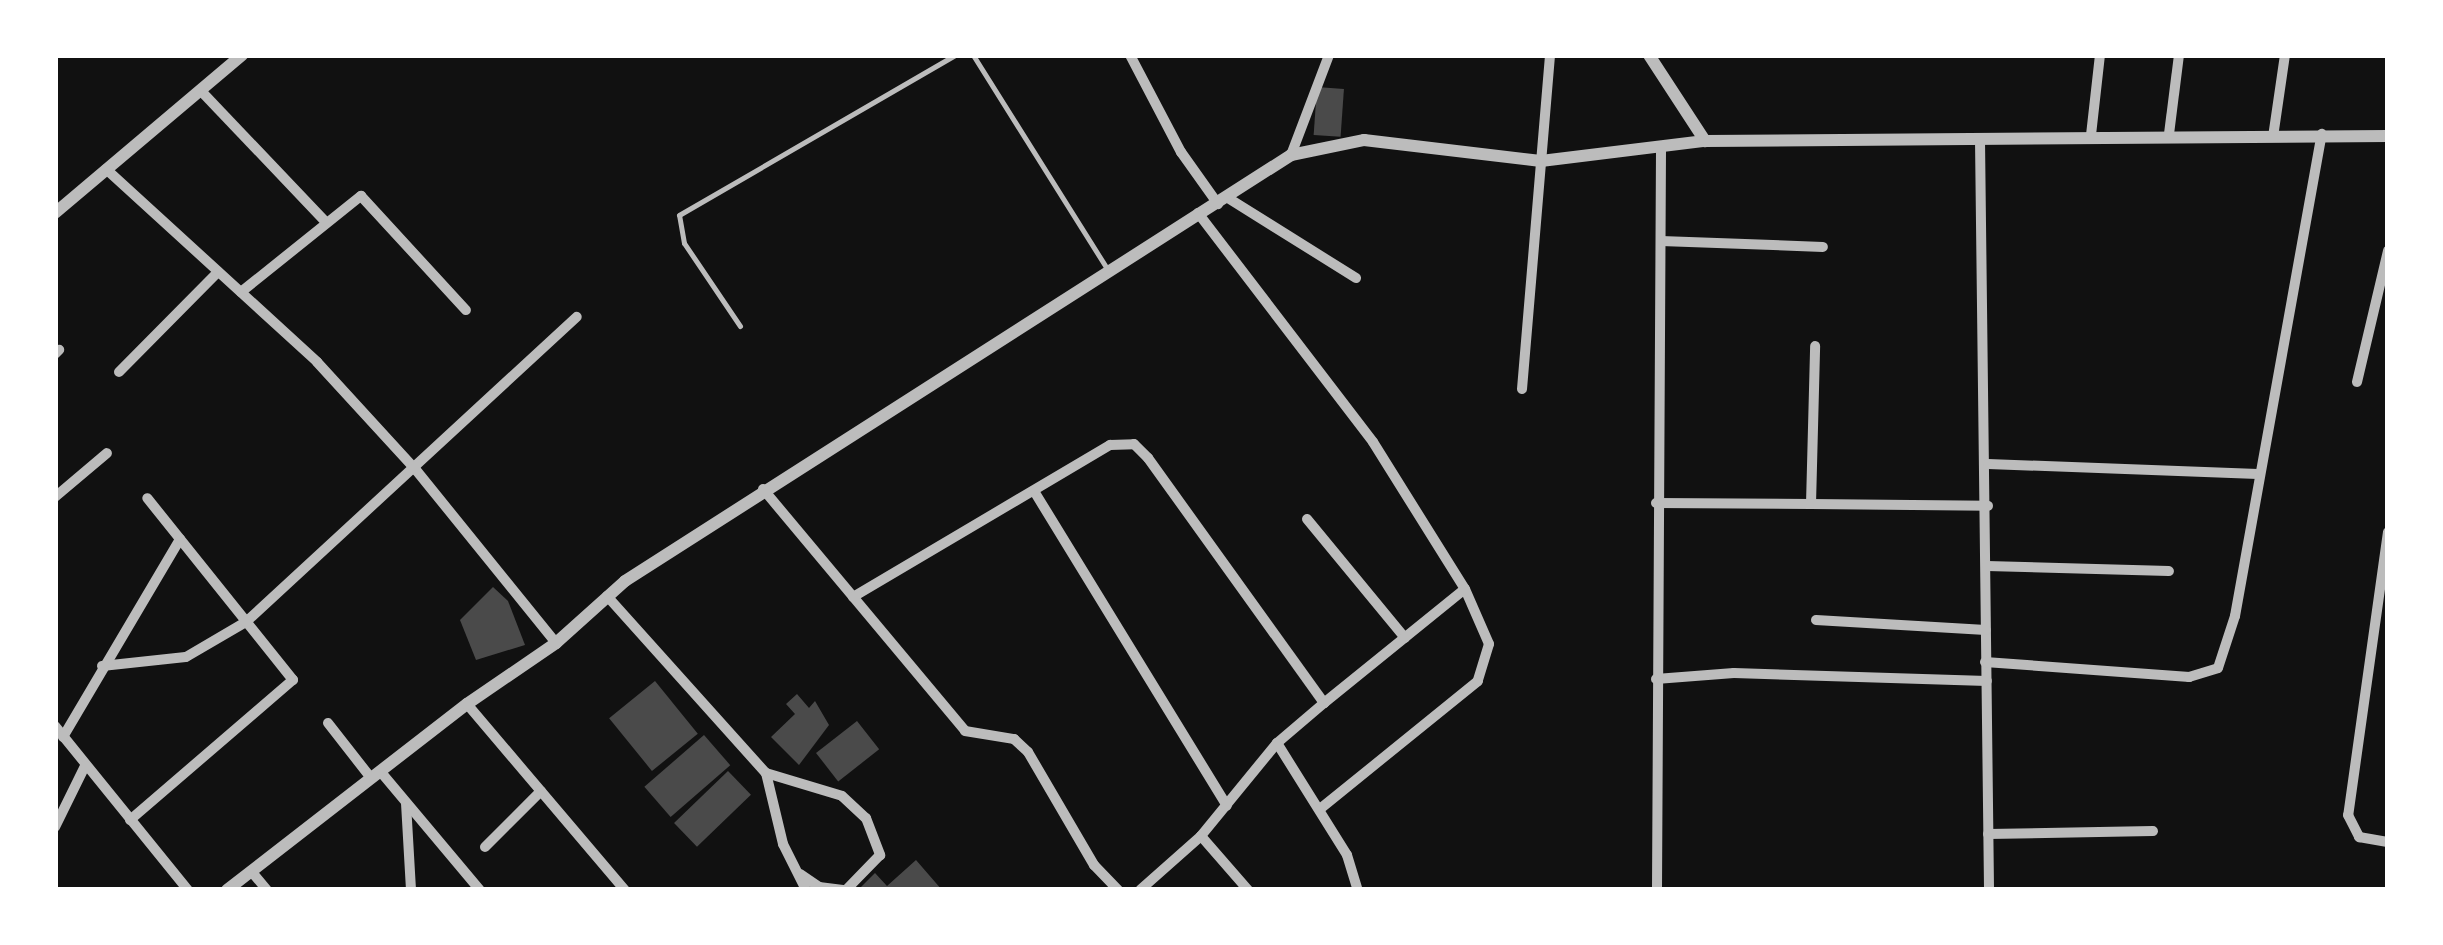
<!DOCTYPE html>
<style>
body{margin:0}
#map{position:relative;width:2443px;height:945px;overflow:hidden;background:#111;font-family:"Titillium Web",sans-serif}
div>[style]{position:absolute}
.building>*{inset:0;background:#4a4a4a;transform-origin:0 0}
.service>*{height:5px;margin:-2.5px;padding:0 2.5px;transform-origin:2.5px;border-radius:2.5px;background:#bcbcbc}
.minor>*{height:10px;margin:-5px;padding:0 5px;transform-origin:5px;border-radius:5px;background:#bcbcbc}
.tertiary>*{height:12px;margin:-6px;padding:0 6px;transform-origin:6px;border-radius:6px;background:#bcbcbc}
span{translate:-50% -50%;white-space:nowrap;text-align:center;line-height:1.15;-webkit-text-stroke:10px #fff;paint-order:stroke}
.frame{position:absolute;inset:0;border:58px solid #fff;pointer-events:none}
</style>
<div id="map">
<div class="building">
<i style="left:1317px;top:87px;width:27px;height:48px;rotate:4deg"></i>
<i style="clip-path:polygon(493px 587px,508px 601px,525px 645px,476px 660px,460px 620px)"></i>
<i style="left:655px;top:681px;width:68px;height:59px;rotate:51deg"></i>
<i style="clip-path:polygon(797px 694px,809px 708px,815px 701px,829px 725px,799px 765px,771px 737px,795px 714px,786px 704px)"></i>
<i style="left:857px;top:721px;width:36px;height:52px;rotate:52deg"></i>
<i style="left:704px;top:735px;width:40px;height:79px;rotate:49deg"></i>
<i style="left:728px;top:771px;width:33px;height:75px;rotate:46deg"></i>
<i style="clip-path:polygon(916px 860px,942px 890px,858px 890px,875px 873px,887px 886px)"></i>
</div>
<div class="service">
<i style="left:973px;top:55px;width:254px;rotate:57.9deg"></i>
<i style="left:740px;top:326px;width:100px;rotate:-124deg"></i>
<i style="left:684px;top:243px;width:28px;rotate:-100deg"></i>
<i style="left:679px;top:215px;width:319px;rotate:-30.1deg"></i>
</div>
<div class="minor">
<i style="left:1130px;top:55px;width:110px;rotate:62.3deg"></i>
<i style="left:1181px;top:152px;width:64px;rotate:54.6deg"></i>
<i style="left:202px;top:92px;width:177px;rotate:46.4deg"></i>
<i style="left:2169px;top:134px;width:80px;rotate:-82.8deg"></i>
<i style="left:2091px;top:135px;width:81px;rotate:-83.6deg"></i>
<i style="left:2273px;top:137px;width:83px;rotate:-81.7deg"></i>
<i style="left:1980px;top:140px;width:750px;rotate:89.31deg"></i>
<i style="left:1291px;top:155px;width:107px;rotate:-69.2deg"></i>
<i style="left:106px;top:169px;width:286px;rotate:42.4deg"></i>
<i style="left:317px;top:362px;width:147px;rotate:47.5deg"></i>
<i style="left:416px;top:470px;width:223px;rotate:51deg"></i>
<i style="left:1228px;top:198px;width:151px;rotate:32deg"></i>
<i style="left:1198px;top:213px;width:288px;rotate:52.6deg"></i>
<i style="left:1373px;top:442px;width:173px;rotate:58deg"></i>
<i style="left:1465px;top:589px;width:60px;rotate:66.4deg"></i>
<i style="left:1489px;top:644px;width:39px;rotate:107deg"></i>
<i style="left:1478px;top:681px;width:203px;rotate:141deg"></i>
<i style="left:1661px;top:241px;width:162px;rotate:2.1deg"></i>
<i style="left:241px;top:292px;width:154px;rotate:-38.7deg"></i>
<i style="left:361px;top:196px;width:155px;rotate:47.4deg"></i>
<i style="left:55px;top:354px;width:6px;rotate:-45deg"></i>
<i style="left:119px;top:372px;width:141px;rotate:-45.3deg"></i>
<i style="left:2357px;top:382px;width:135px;rotate:-76.7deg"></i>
<i style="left:1522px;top:389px;width:335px;rotate:-85.2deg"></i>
<i style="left:1988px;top:464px;width:270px;rotate:2.1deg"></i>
<i style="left:763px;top:489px;width:315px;rotate:50.1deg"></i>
<i style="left:965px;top:731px;width:50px;rotate:9.3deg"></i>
<i style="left:1014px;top:739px;width:19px;rotate:43deg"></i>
<i style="left:1028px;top:752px;width:131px;rotate:59.7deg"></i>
<i style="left:1094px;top:865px;width:35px;rotate:46deg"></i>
<i style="left:1034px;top:491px;width:369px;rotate:58.5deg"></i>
<i style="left:55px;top:497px;width:68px;rotate:-40.2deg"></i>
<i style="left:1656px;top:503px;width:155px;rotate:0.4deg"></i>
<i style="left:1811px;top:504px;width:158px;rotate:-88.5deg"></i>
<i style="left:1811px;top:504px;width:177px;rotate:0.6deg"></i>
<i style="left:1307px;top:519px;width:154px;rotate:50.5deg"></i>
<i style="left:2388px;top:532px;width:286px;rotate:98deg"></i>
<i style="left:2348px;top:815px;width:25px;rotate:63deg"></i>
<i style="left:2359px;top:837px;width:29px;rotate:10deg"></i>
<i style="left:1987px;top:566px;width:182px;rotate:1.6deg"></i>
<i style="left:607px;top:596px;width:238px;rotate:48.1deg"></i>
<i style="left:766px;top:773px;width:73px;rotate:76.5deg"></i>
<i style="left:783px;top:844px;width:51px;rotate:63.4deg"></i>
<i style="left:853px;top:597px;width:299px;rotate:-30.6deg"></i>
<i style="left:1110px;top:445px;width:24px;rotate:-2deg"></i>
<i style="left:1134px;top:444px;width:20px;rotate:45deg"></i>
<i style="left:1148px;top:458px;width:302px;rotate:54.3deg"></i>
<i style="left:1324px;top:703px;width:62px;rotate:139.6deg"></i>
<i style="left:1277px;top:743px;width:120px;rotate:129.3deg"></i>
<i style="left:1201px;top:836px;width:81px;rotate:138.5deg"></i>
<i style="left:1816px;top:620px;width:170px;rotate:3.4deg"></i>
<i style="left:1985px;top:662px;width:205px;rotate:4.2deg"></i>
<i style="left:2189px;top:677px;width:30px;rotate:-17deg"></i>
<i style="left:2218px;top:668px;width:55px;rotate:-71.9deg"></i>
<i style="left:2235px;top:616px;width:490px;rotate:-79.8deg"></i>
<i style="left:102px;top:666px;width:84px;rotate:-6.1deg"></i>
<i style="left:186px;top:657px;width:69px;rotate:-30.3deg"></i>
<i style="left:246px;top:622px;width:450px;rotate:-42.7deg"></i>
<i style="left:1656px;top:679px;width:78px;rotate:-4.4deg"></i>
<i style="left:1734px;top:673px;width:253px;rotate:1.8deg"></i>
<i style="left:1324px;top:703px;width:181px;rotate:-39deg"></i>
<i style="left:467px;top:704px;width:244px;rotate:49.7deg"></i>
<i style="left:328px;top:723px;width:70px;rotate:52deg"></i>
<i style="left:55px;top:726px;width:211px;rotate:51deg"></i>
<i style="left:63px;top:737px;width:230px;rotate:-59.4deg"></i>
<i style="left:1277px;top:743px;width:132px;rotate:58deg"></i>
<i style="left:1347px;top:855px;width:37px;rotate:73deg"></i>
<i style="left:380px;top:771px;width:155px;rotate:50deg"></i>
<i style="left:766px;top:773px;width:79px;rotate:16.8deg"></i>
<i style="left:842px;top:796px;width:33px;rotate:43deg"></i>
<i style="left:866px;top:818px;width:40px;rotate:69deg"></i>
<i style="left:880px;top:855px;width:49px;rotate:134.2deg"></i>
<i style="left:406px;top:803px;width:87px;rotate:86.7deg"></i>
<i style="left:130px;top:820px;width:215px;rotate:-40.7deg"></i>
<i style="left:293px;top:680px;width:233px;rotate:-128.7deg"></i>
<i style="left:55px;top:827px;width:68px;rotate:-63.8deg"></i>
<i style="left:1988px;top:834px;width:165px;rotate:-1deg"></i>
<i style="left:1201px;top:836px;width:72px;rotate:49deg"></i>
<i style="left:485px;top:847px;width:79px;rotate:-45deg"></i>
<i style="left:251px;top:871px;width:25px;rotate:50deg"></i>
<i style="left:800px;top:874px;width:23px;rotate:34deg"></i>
<i style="left:819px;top:887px;width:26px;rotate:7deg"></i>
<i style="left:1657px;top:890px;width:739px;rotate:-89.69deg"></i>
</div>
<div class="tertiary">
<i style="left:1649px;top:55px;width:103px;rotate:56.9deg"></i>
<i style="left:55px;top:213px;width:245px;rotate:-40.2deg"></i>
<i style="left:227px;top:890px;width:304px;rotate:-37.8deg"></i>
<i style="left:467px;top:704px;width:108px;rotate:-34.4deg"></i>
<i style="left:556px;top:643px;width:93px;rotate:-41.9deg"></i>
<i style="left:625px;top:581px;width:791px;rotate:-32.6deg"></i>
<i style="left:1291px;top:155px;width:75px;rotate:-11.6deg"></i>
<i style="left:1364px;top:140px;width:178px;rotate:6.8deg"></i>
<i style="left:1541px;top:161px;width:165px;rotate:-7deg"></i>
<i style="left:1705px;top:141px;width:683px;rotate:-0.42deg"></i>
</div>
<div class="frame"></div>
</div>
